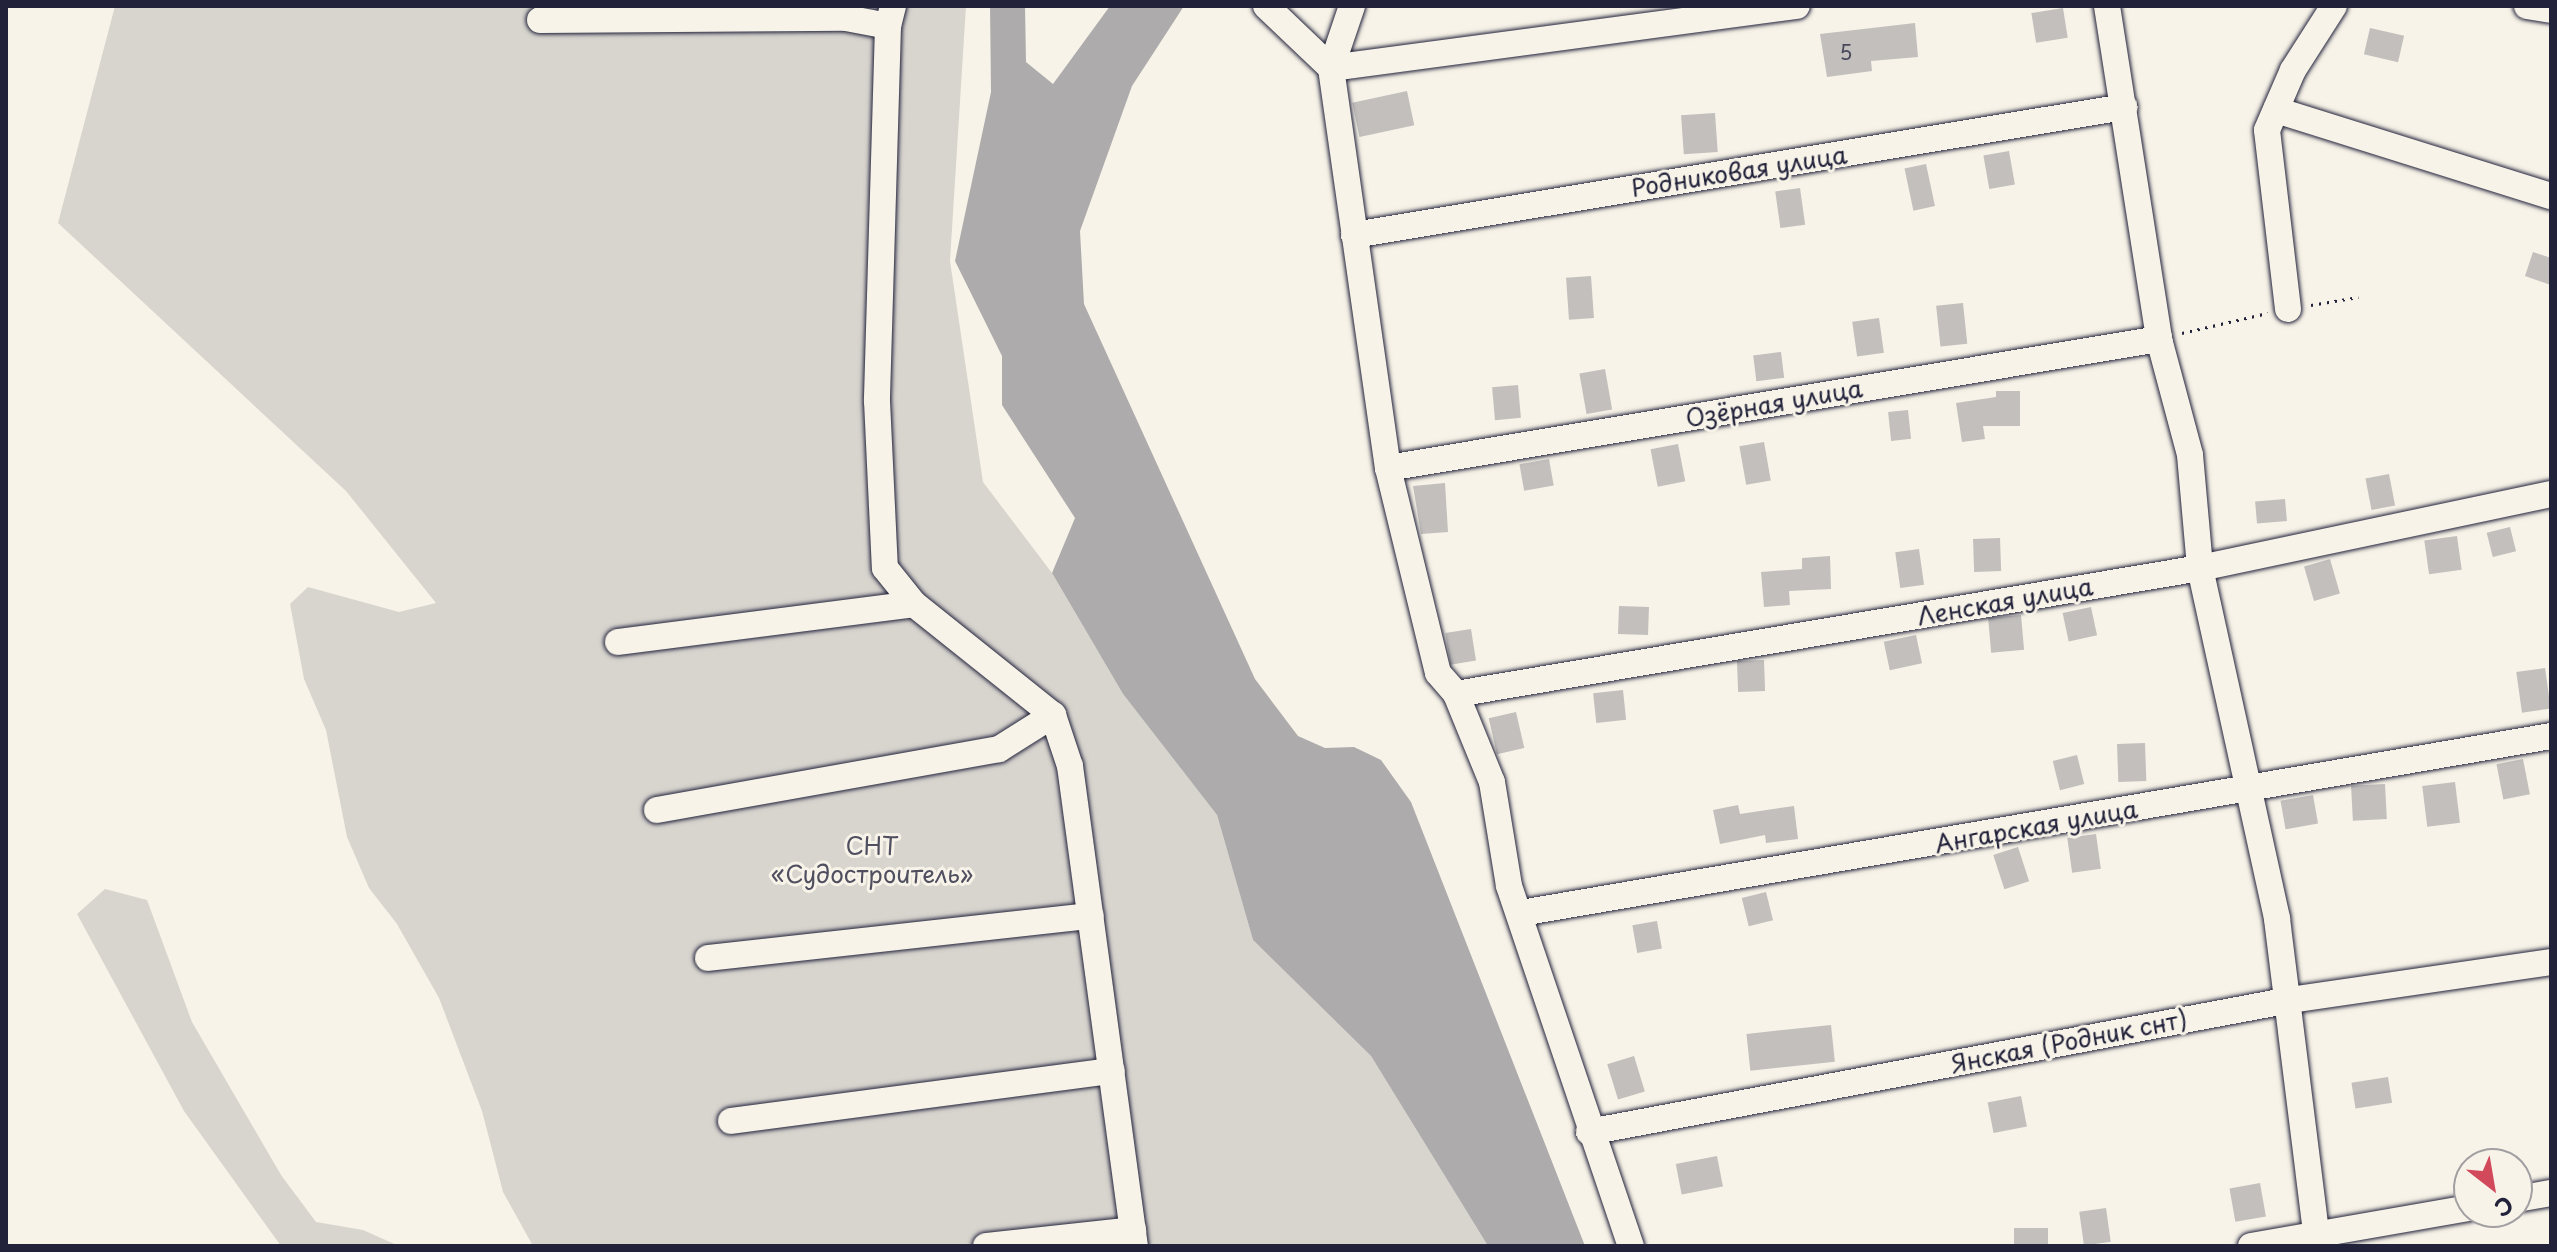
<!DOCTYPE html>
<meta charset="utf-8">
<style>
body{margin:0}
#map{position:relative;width:2557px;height:1252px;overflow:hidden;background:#f7f3e8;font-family:"Playpen Sans",sans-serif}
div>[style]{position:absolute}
.green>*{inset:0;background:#d8d5cf}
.water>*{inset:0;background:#aeabad}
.building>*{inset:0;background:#c2bfbd;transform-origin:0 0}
.path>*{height:3px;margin-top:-1.5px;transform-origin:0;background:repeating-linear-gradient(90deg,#22223b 0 2px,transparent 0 8px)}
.roads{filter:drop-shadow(0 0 2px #22223b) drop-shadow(0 0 2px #22223b)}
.minor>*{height:26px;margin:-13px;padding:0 13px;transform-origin:13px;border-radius:13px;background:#f7f3e8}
span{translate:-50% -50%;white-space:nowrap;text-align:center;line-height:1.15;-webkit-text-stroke:6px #f7f3e8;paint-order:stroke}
.number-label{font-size:20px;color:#4a495c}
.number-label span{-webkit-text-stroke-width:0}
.street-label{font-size:24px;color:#22223b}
.park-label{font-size:24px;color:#504f60}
.frame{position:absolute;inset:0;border:8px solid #22223b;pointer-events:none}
.north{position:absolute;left:2453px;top:1148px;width:80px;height:80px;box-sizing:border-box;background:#f7f3e8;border:2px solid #a29fa3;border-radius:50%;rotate:149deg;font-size:22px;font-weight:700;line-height:32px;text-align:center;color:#22223b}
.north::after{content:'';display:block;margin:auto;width:28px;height:36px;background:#d1495b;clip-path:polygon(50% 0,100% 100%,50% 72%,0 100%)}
</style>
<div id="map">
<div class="green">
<i style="clip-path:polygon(115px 6px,966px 6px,950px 261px,983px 482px,1052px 573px,1123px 694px,1217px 815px,1253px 940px,1371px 1056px,1488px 1246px,533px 1246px,503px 1192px,482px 1111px,439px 998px,397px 924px,369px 888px,347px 837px,326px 730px,304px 679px,290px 604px,308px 587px,399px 612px,436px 603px,346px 491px,58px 223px)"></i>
<i style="clip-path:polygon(105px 889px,147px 900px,192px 1022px,281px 1175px,316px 1222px,363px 1230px,399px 1246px,281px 1246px,184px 1111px,77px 914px)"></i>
</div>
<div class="water">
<i style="clip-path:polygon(990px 6px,1025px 6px,1026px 62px,1053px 84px,1110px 6px,1184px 6px,1132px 86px,1080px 231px,1084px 304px,1255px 679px,1298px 736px,1325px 748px,1354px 747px,1381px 760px,1411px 802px,1585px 1246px,1488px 1246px,1371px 1056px,1253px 940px,1217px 815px,1123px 694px,1052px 573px,1075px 518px,1002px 405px,1002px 356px,955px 261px,991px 92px)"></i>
</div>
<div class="building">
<i style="left:2063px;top:8px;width:30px;height:32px;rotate:81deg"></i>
<i style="clip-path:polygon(1915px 23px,1918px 57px,1871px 61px,1872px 71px,1827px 77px,1820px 34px)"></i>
<i style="left:2370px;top:28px;width:35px;height:27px;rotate:13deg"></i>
<i style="left:1407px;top:91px;width:35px;height:56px;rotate:78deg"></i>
<i style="left:1715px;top:113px;width:39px;height:34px;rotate:86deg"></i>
<i style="left:2009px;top:151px;width:34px;height:26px;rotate:80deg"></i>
<i style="left:1926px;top:164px;width:43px;height:22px;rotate:78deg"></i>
<i style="left:1800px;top:188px;width:37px;height:25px;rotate:82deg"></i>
<i style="clip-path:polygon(2533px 252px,2551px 258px,2551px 285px,2525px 276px)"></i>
<i style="left:1591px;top:276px;width:42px;height:25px;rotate:86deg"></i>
<i style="left:1963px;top:303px;width:41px;height:27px;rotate:84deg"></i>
<i style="left:1879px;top:318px;width:35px;height:27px;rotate:82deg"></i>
<i style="left:1781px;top:352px;width:26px;height:28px;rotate:83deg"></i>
<i style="left:1605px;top:369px;width:41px;height:26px;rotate:80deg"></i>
<i style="left:1518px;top:385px;width:33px;height:26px;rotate:85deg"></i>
<i style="clip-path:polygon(1996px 391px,2020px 391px,2020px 426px,1983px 426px,1985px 439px,1962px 442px,1956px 403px,1996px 397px)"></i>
<i style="left:1908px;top:410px;width:29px;height:20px;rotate:84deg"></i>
<i style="left:1764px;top:442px;width:39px;height:25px;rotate:80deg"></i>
<i style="left:1678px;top:444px;width:38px;height:28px;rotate:79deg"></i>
<i style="left:1549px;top:459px;width:27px;height:30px;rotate:80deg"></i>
<i style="left:2389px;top:474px;width:32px;height:24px;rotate:79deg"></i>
<i style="clip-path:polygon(1445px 483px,1448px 532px,1421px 534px,1413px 486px)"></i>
<i style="left:2285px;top:499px;width:22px;height:30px;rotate:85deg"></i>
<i style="left:2510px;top:527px;width:25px;height:24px;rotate:76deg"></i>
<i style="left:2457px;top:536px;width:34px;height:33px;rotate:82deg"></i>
<i style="left:2000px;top:538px;width:33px;height:27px;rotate:88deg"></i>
<i style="left:1919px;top:549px;width:36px;height:24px;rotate:82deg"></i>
<i style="clip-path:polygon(1830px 556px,1831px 589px,1789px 591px,1790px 605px,1764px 607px,1761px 572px,1802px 569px,1802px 558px)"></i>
<i style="left:2330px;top:559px;width:36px;height:27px;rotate:74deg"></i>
<i style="left:1619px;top:606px;width:30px;height:28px;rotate:2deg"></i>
<i style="left:2091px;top:607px;width:29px;height:29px;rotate:78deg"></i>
<i style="left:2021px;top:615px;width:35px;height:33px;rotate:85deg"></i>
<i style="left:1471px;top:629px;width:32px;height:26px;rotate:81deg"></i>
<i style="left:1916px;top:635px;width:29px;height:33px;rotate:78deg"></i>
<i style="left:1764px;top:660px;width:31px;height:27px;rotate:88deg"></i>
<i style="left:2545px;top:668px;width:41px;height:29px;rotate:82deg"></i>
<i style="left:1623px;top:690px;width:30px;height:30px;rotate:84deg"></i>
<i style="left:1516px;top:712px;width:37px;height:28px;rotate:77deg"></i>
<i style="left:2145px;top:743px;width:38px;height:28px;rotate:88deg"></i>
<i style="left:2077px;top:755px;width:30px;height:25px;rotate:76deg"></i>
<i style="left:2523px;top:759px;width:36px;height:27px;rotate:79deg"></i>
<i style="left:2455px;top:782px;width:41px;height:33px;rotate:83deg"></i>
<i style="left:2385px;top:784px;width:35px;height:34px;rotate:87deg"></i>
<i style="left:2313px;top:795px;width:29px;height:33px;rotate:80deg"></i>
<i style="clip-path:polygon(1738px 805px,1740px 814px,1794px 806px,1798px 839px,1766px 843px,1765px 835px,1720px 844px,1713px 810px)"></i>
<i style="left:2096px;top:834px;width:35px;height:29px;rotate:82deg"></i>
<i style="left:2018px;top:847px;width:36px;height:26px;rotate:72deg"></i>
<i style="left:1766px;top:892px;width:29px;height:25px;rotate:76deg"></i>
<i style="left:1657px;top:921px;width:28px;height:25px;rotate:80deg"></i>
<i style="left:1831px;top:1025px;width:37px;height:85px;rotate:84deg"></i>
<i style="left:1634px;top:1056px;width:37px;height:28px;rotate:73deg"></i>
<i style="left:2388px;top:1077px;width:26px;height:37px;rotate:81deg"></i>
<i style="left:2021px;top:1096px;width:31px;height:34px;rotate:79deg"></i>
<i style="left:1717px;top:1156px;width:31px;height:42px;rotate:79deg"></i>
<i style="left:2260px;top:1183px;width:34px;height:31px;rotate:80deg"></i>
<i style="left:2106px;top:1208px;width:34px;height:27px;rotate:82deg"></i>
<i style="left:2014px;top:1228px;width:34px;height:18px"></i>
</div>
<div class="path">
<i style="left:2311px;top:305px;width:48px;rotate:-9.7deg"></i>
<i style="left:2182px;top:333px;width:88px;rotate:-13.1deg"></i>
</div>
<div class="roads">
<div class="minor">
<i style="left:893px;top:6px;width:21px;rotate:104deg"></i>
<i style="left:888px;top:26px;width:375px;rotate:91.7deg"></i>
<i style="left:877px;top:401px;width:167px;rotate:87.3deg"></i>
<i style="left:885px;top:568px;width:46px;rotate:51.1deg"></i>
<i style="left:914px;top:604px;width:178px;rotate:38.6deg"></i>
<i style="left:1053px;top:715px;width:54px;rotate:71.6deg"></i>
<i style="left:1070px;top:766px;width:484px;rotate:82.3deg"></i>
<i style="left:1266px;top:6px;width:90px;rotate:43.6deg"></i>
<i style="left:1331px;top:68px;width:470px;rotate:-7.6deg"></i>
<i style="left:1352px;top:6px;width:65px;rotate:108.7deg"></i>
<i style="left:1331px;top:68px;width:404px;rotate:81.9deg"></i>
<i style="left:1388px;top:468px;width:211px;rotate:76.3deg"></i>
<i style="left:1438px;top:673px;width:28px;rotate:49deg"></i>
<i style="left:1456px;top:694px;width:95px;rotate:67.8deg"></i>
<i style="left:1492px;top:782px;width:105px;rotate:80.7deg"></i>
<i style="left:1509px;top:886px;width:380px;rotate:71.3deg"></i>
<i style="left:2107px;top:6px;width:337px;rotate:81.1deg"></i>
<i style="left:2159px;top:339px;width:120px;rotate:75deg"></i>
<i style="left:2190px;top:455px;width:113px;rotate:84.9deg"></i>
<i style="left:2200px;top:568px;width:359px;rotate:77.6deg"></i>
<i style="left:2277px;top:919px;width:330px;rotate:82.9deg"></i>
<i style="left:2527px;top:6px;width:24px;rotate:9deg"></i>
<i style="left:540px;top:20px;width:306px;rotate:-0.4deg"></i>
<i style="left:846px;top:18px;width:43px;rotate:10.8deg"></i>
<i style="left:2276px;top:110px;width:288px;rotate:17.4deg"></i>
<i style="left:1354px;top:235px;width:781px;rotate:-9.44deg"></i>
<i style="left:2288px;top:309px;width:180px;rotate:-96.7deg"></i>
<i style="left:2267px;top:130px;width:65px;rotate:-66.6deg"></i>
<i style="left:2293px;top:70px;width:76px;rotate:-57.4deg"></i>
<i style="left:1388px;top:468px;width:782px;rotate:-9.5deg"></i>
<i style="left:618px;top:642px;width:298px;rotate:-7.3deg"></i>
<i style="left:1456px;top:694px;width:755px;rotate:-9.61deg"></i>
<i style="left:2200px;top:568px;width:359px;rotate:-11.9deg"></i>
<i style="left:657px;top:810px;width:347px;rotate:-10.1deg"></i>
<i style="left:999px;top:749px;width:64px;rotate:-32.2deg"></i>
<i style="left:1521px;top:913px;width:1045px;rotate:-9.75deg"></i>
<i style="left:708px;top:958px;width:385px;rotate:-6.3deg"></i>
<i style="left:731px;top:1121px;width:384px;rotate:-7.5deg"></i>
<i style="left:1589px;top:1132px;width:713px;rotate:-10.66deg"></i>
<i style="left:2290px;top:1000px;width:264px;rotate:-8.3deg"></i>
<i style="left:2517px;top:1199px;width:35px;rotate:-10deg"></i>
<i style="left:986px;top:1246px;width:148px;rotate:-6.2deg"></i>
<i style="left:2251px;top:1246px;width:221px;rotate:-9.9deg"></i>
</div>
</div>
<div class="number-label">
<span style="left:1846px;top:52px">5</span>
</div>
<div class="street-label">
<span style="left:1739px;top:171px;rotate:-9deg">Родниковая улица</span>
<span style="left:1774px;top:403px;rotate:-10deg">Озёрная улица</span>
<span style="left:2005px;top:601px;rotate:-10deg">Ленская улица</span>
<span style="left:2036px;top:826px;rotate:-10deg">Ангарская улица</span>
<span style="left:2069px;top:1041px;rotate:-11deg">Янская (Родник снт)</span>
</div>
<div class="park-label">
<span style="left:872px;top:860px">СНТ<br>«Судостроитель»</span>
</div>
<div class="frame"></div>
<div class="north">С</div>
</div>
